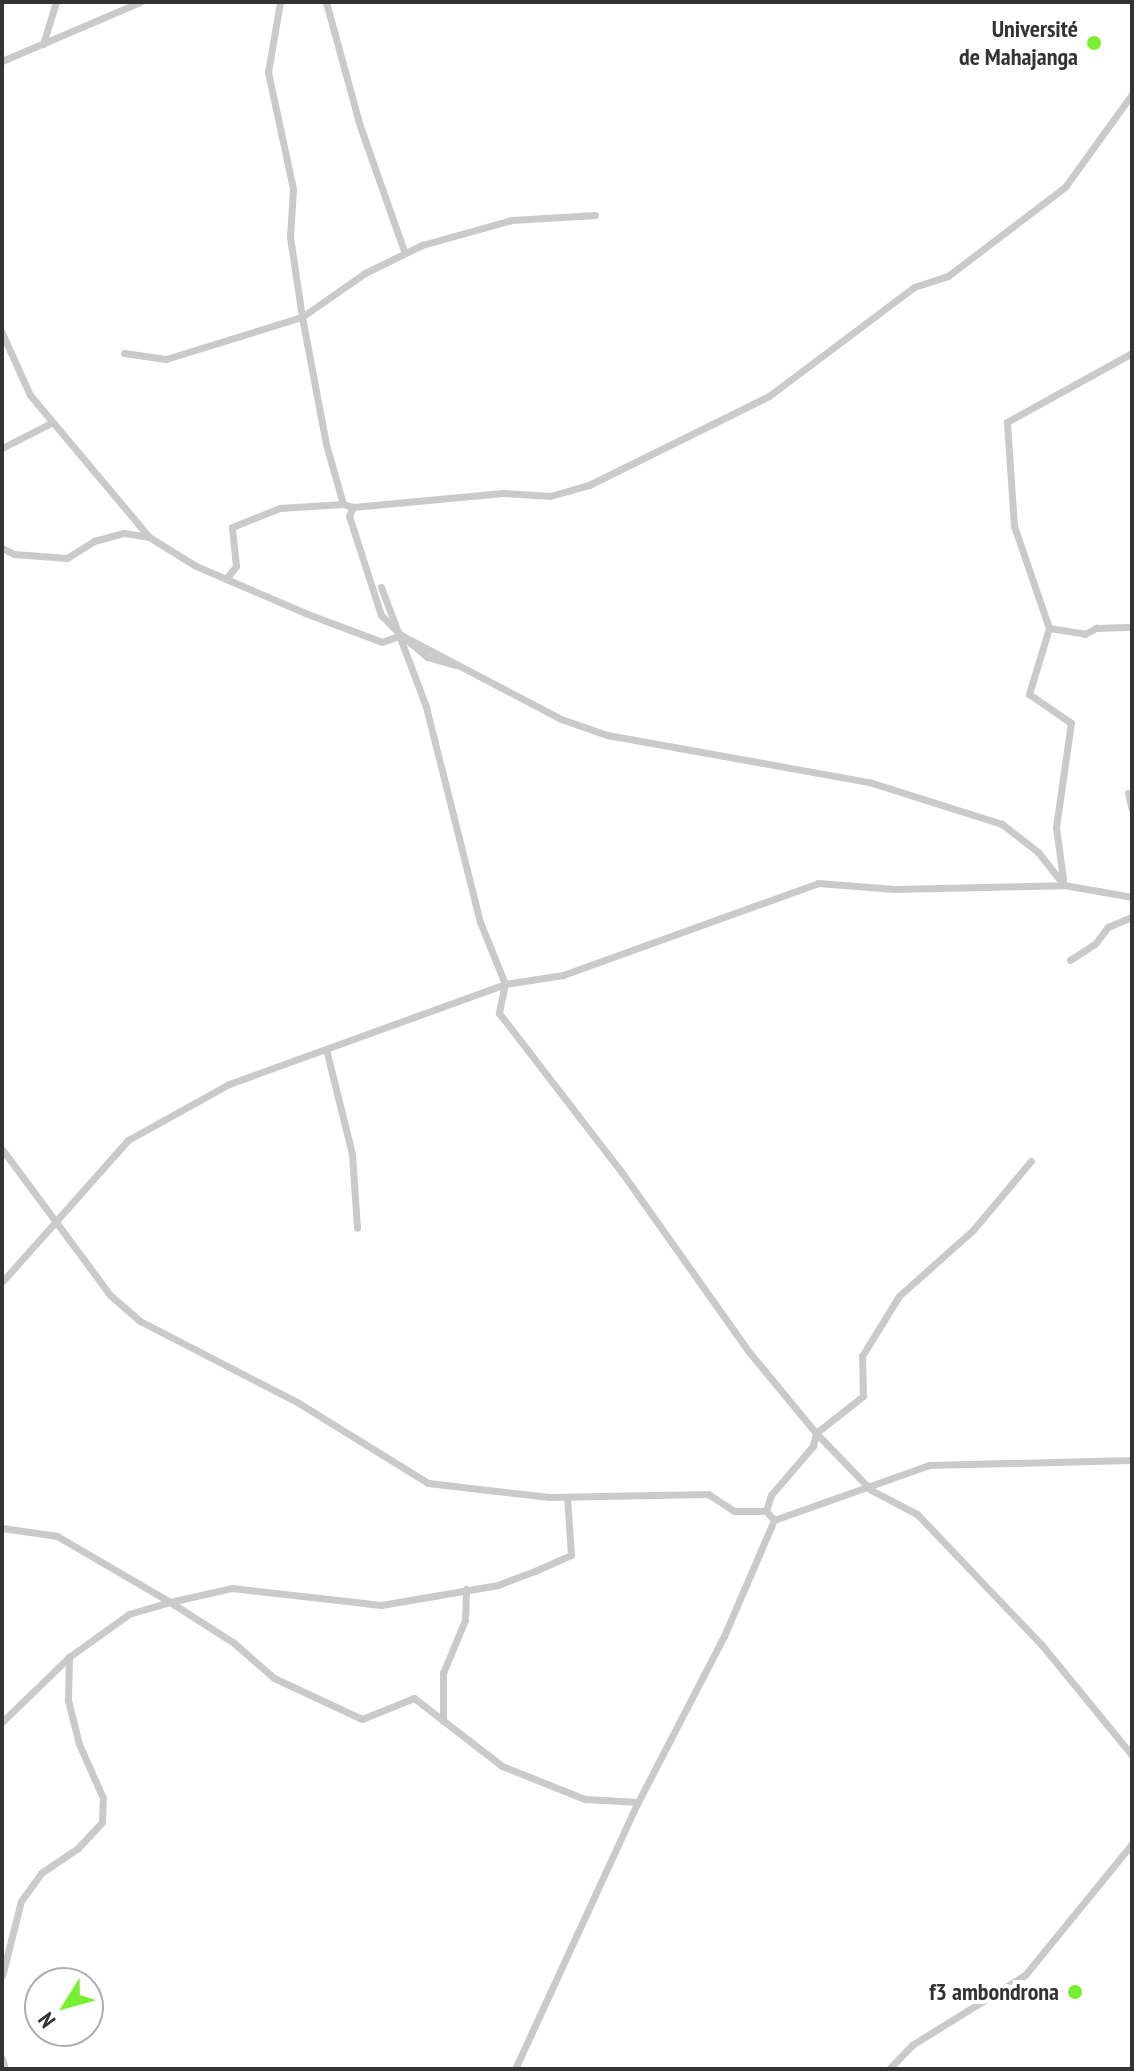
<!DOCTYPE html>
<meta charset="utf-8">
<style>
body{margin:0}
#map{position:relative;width:1134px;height:2071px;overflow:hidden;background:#fff;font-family:"PT Sans Narrow",sans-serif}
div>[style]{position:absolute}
.minor>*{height:7px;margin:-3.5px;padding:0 3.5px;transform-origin:3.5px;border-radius:3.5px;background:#cacaca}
.dots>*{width:22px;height:22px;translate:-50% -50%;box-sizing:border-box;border:4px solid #fff;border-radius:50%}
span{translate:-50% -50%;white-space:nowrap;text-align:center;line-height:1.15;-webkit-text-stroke:8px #fff;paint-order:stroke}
.poi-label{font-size:24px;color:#333;font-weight:700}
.right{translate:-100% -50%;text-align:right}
.frame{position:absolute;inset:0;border:4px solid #333;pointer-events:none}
.north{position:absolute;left:24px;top:1967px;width:80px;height:80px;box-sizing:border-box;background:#fff;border:2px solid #adadad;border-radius:50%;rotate:233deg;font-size:22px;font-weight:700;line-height:32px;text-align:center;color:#333}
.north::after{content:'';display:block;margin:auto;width:28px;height:36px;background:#78ef30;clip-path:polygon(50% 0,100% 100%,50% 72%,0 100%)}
</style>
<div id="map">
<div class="minor">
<i style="left:280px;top:2px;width:71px;rotate:99.7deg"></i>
<i style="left:268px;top:72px;width:120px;rotate:77.9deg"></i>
<i style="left:293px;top:189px;width:48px;rotate:93.6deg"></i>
<i style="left:290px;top:237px;width:81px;rotate:81.5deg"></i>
<i style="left:302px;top:317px;width:129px;rotate:79.3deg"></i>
<i style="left:326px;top:444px;width:62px;rotate:74.2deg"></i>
<i style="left:343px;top:504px;width:10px;rotate:17deg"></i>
<i style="left:353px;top:507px;width:10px;rotate:114deg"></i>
<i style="left:349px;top:516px;width:104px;rotate:72.1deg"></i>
<i style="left:381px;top:615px;width:28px;rotate:45deg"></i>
<i style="left:401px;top:635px;width:181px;rotate:27.7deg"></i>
<i style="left:561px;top:719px;width:49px;rotate:19.2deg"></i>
<i style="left:607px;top:735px;width:266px;rotate:10.2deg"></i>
<i style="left:869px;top:782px;width:139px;rotate:17.5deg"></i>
<i style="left:1002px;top:824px;width:46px;rotate:37.9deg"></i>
<i style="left:1038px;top:852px;width:42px;rotate:51.8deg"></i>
<i style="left:326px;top:2px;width:129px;rotate:74.7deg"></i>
<i style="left:360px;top:126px;width:133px;rotate:70.6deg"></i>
<i style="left:43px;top:44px;width:44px;rotate:-72.8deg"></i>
<i style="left:2px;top:61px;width:150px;rotate:-23.1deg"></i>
<i style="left:2px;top:333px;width:68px;rotate:65.7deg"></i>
<i style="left:30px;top:395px;width:185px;rotate:50deg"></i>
<i style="left:149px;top:537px;width:55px;rotate:31.7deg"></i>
<i style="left:196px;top:566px;width:119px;rotate:23.3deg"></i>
<i style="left:305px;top:613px;width:82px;rotate:20.6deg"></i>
<i style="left:382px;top:642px;width:20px;rotate:-20deg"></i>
<i style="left:401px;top:635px;width:34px;rotate:40deg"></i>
<i style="left:427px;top:657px;width:29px;rotate:16deg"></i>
<i style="left:124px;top:353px;width:42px;rotate:8.1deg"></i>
<i style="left:166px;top:359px;width:142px;rotate:-17.2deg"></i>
<i style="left:302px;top:317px;width:77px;rotate:-34.9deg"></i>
<i style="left:365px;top:273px;width:64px;rotate:-26.2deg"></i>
<i style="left:422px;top:245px;width:93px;rotate:-15.5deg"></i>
<i style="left:512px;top:220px;width:83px;rotate:-3.4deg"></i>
<i style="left:2px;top:448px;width:57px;rotate:-27deg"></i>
<i style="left:353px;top:507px;width:151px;rotate:-5.3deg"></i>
<i style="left:503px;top:493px;width:47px;rotate:3.7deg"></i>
<i style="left:550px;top:496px;width:41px;rotate:-15.8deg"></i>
<i style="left:589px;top:485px;width:201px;rotate:-26.3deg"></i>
<i style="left:769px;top:396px;width:181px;rotate:-36.9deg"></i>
<i style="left:914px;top:287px;width:36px;rotate:-18deg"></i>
<i style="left:948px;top:276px;width:147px;rotate:-37.3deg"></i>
<i style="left:1065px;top:187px;width:115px;rotate:-54.2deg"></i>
<i style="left:2px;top:548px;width:13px;rotate:27deg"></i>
<i style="left:14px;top:554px;width:53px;rotate:4.3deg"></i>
<i style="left:67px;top:558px;width:32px;rotate:-32deg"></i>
<i style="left:94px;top:541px;width:31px;rotate:-15deg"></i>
<i style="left:124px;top:533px;width:25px;rotate:9deg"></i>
<i style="left:226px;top:579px;width:16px;rotate:-52deg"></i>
<i style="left:236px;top:566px;width:39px;rotate:-96deg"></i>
<i style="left:232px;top:527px;width:52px;rotate:-21.6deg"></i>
<i style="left:280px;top:508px;width:63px;rotate:-3.6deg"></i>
<i style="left:381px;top:587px;width:128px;rotate:69.4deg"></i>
<i style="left:426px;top:707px;width:222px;rotate:75.9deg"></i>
<i style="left:480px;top:922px;width:67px;rotate:68deg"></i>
<i style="left:505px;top:984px;width:30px;rotate:102deg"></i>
<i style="left:499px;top:1013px;width:203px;rotate:52.4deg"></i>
<i style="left:623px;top:1174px;width:218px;rotate:54.7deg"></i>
<i style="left:749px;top:1352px;width:105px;rotate:50.4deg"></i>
<i style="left:816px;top:1433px;width:79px;rotate:46deg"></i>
<i style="left:871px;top:1490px;width:52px;rotate:27.6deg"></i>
<i style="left:917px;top:1514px;width:180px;rotate:46.4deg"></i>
<i style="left:1041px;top:1644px;width:144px;rotate:50.7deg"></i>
<i style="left:1049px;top:628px;width:36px;rotate:9deg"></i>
<i style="left:1085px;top:634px;width:13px;rotate:-29deg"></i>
<i style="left:1096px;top:628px;width:36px;rotate:-2deg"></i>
<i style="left:1128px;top:793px;width:17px;rotate:77deg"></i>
<i style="left:1063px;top:879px;width:52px;rotate:-97.7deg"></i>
<i style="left:1056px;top:827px;width:105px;rotate:-81.8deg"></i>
<i style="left:1071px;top:723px;width:51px;rotate:-145.4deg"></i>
<i style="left:1029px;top:694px;width:69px;rotate:-73.1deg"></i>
<i style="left:1049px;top:628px;width:108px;rotate:-108.9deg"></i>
<i style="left:1014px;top:526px;width:104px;rotate:-93.9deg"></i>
<i style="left:1007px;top:422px;width:143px;rotate:-28.9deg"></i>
<i style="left:1070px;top:960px;width:30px;rotate:-33deg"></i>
<i style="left:1095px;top:944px;width:21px;rotate:-53deg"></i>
<i style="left:1108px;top:927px;width:26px;rotate:-23deg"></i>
<i style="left:327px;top:1053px;width:104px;rotate:76.1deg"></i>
<i style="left:352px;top:1154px;width:74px;rotate:86.1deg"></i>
<i style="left:2px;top:1149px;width:182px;rotate:53.5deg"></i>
<i style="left:110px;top:1295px;width:40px;rotate:41deg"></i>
<i style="left:140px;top:1321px;width:177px;rotate:27.3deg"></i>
<i style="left:297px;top:1402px;width:154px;rotate:31.7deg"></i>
<i style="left:428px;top:1483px;width:122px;rotate:6.6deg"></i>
<i style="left:549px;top:1497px;width:159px;rotate:-1.1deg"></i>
<i style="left:708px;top:1494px;width:31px;rotate:33deg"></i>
<i style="left:734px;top:1511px;width:32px"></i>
<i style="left:766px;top:1511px;width:12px;rotate:48deg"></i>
<i style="left:2px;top:1282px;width:190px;rotate:-48.4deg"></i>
<i style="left:128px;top:1140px;width:115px;rotate:-29deg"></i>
<i style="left:229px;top:1084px;width:294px;rotate:-19.9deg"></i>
<i style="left:505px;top:984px;width:59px;rotate:-8.8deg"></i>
<i style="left:563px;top:975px;width:271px;rotate:-19.8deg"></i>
<i style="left:818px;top:883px;width:76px;rotate:4.5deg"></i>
<i style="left:894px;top:889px;width:170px;rotate:-1.3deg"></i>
<i style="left:1064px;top:885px;width:69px;rotate:10deg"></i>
<i style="left:766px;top:1511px;width:17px;rotate:-73deg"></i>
<i style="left:771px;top:1495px;width:65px;rotate:-49.4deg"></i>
<i style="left:813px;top:1446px;width:13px;rotate:-77deg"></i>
<i style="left:816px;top:1433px;width:60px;rotate:-38.2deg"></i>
<i style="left:863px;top:1396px;width:40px;rotate:-91.4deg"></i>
<i style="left:862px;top:1356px;width:70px;rotate:-58.3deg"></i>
<i style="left:899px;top:1296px;width:99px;rotate:-41.7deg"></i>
<i style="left:973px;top:1230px;width:90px;rotate:-50deg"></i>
<i style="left:2px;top:1528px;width:56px;rotate:8.3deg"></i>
<i style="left:57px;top:1536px;width:131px;rotate:30.3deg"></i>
<i style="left:170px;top:1602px;width:76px;rotate:32.6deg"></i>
<i style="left:234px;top:1643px;width:53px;rotate:41.2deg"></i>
<i style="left:274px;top:1678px;width:97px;rotate:25deg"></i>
<i style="left:362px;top:1719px;width:56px;rotate:-22deg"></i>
<i style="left:414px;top:1698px;width:111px;rotate:37.7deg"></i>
<i style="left:502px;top:1766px;width:89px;rotate:21.7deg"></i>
<i style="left:585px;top:1799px;width:53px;rotate:3.2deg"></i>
<i style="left:443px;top:1721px;width:48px;rotate:-90deg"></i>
<i style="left:443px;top:1673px;width:57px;rotate:-67.5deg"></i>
<i style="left:465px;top:1620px;width:31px;rotate:-88deg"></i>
<i style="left:2px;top:1722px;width:93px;rotate:-44.1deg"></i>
<i style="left:69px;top:1657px;width:74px;rotate:-35.6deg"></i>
<i style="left:129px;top:1614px;width:43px;rotate:-16.3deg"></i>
<i style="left:170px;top:1602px;width:64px;rotate:-12.7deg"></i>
<i style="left:232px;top:1588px;width:150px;rotate:6.5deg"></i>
<i style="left:381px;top:1605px;width:119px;rotate:-9.7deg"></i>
<i style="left:498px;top:1585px;width:40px;rotate:-21deg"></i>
<i style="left:535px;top:1571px;width:39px;rotate:-24deg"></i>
<i style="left:571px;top:1555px;width:58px;rotate:-93.9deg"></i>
<i style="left:2px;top:1976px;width:77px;rotate:-75.8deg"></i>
<i style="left:21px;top:1901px;width:34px;rotate:-54deg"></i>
<i style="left:41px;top:1873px;width:45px;rotate:-34deg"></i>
<i style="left:78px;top:1848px;width:35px;rotate:-47deg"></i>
<i style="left:102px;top:1822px;width:24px;rotate:-88deg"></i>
<i style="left:103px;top:1798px;width:59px;rotate:-114deg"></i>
<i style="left:79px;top:1744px;width:45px;rotate:-104deg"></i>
<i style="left:68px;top:1700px;width:43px;rotate:-88.7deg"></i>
<i style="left:2px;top:2058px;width:11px;rotate:75deg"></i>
<i style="left:515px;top:2069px;width:294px;rotate:-65.3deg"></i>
<i style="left:638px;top:1802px;width:187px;rotate:-62.6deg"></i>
<i style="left:724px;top:1636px;width:126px;rotate:-66.7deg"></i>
<i style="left:774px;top:1520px;width:164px;rotate:-19.5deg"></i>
<i style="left:929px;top:1465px;width:203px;rotate:-1.4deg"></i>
<i style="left:889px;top:2069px;width:33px;rotate:-46deg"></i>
<i style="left:912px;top:2045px;width:133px;rotate:-31.8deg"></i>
<i style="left:1025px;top:1975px;width:169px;rotate:-50.8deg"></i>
</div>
<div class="dots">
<i style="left:1094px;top:43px;background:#78ef30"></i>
<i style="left:1075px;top:1992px;background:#78ef30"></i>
</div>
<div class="poi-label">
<span class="right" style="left:1078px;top:43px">Université<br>de Mahajanga</span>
<span class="right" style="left:1059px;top:1992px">f3 ambondrona</span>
</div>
<div class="frame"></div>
<div class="north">N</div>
</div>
